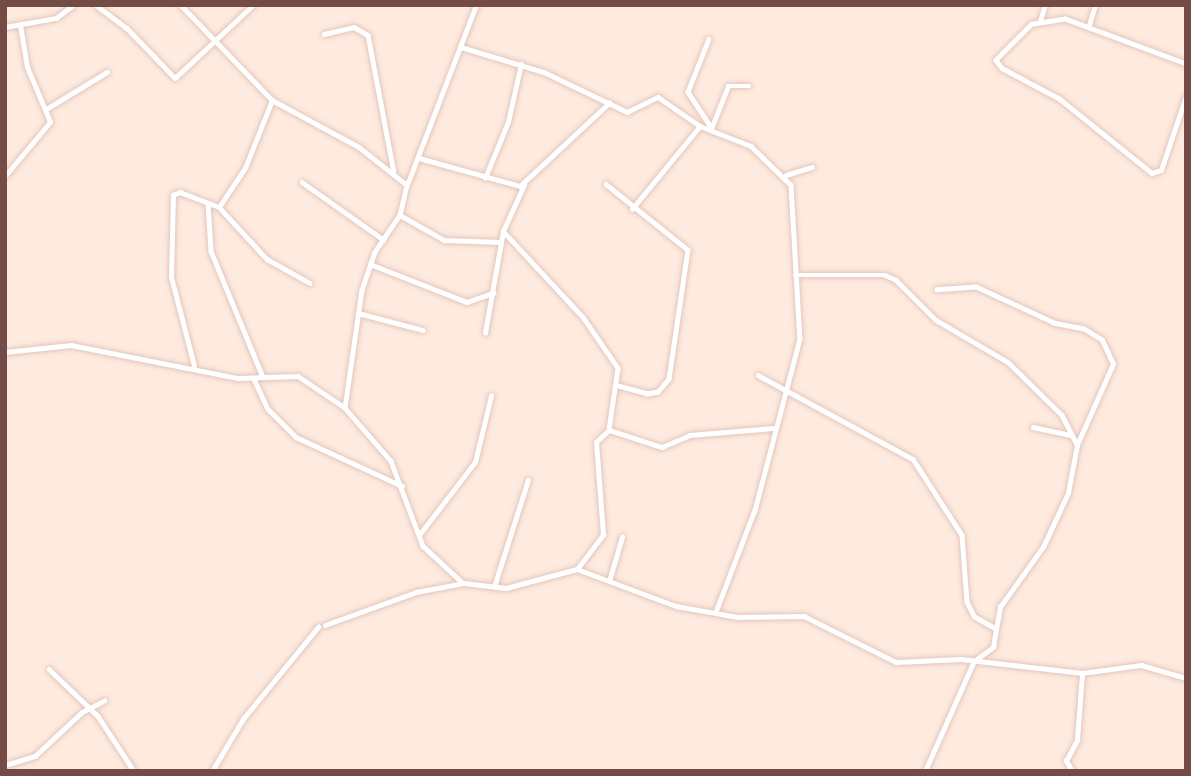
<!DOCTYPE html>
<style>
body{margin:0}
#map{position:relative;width:1191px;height:776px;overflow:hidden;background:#feeade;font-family:"Nunito Sans",sans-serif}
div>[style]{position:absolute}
.roads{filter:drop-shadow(0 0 2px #e4c6bd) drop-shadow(0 0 2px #e4c6bd)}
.street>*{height:4.5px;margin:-2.25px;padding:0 2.25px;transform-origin:2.25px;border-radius:2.25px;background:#fff}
span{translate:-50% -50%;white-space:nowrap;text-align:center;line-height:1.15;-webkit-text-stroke:6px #ffefe5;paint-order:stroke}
.frame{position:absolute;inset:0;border:7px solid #744c45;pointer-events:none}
</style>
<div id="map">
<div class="roads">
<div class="street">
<i style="left:96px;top:5px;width:39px;rotate:37deg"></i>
<i style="left:127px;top:28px;width:69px;rotate:46.2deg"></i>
<i style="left:175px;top:78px;width:107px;rotate:-43.1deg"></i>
<i style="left:181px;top:5px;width:132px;rotate:46.2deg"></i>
<i style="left:272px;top:100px;width:99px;rotate:28.4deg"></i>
<i style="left:359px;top:147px;width:61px;rotate:38.4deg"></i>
<i style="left:407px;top:185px;width:31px;rotate:103deg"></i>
<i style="left:400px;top:215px;width:45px;rotate:124deg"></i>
<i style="left:375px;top:252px;width:40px;rotate:108.9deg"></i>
<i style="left:362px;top:290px;width:119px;rotate:98.2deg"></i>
<i style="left:345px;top:408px;width:70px;rotate:49deg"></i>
<i style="left:391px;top:461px;width:91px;rotate:69.4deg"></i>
<i style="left:423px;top:546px;width:54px;rotate:42.8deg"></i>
<i style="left:1040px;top:21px;width:17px;rotate:-73deg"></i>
<i style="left:1089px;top:25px;width:21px;rotate:-73deg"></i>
<i style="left:5px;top:27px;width:52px;rotate:-10deg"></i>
<i style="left:56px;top:18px;width:21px;rotate:-37deg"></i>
<i style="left:324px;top:34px;width:31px;rotate:-13deg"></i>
<i style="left:354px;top:27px;width:16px;rotate:30deg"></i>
<i style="left:368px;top:35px;width:139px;rotate:79.3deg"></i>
<i style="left:709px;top:39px;width:57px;rotate:111.6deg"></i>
<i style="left:688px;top:92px;width:42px;rotate:56.7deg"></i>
<i style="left:461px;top:47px;width:87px;rotate:16.8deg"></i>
<i style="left:544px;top:72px;width:92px;rotate:25.7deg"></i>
<i style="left:627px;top:112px;width:34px;rotate:-26deg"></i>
<i style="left:658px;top:97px;width:51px;rotate:34.6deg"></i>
<i style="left:700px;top:126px;width:55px;rotate:21.4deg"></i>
<i style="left:751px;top:146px;width:56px;rotate:44.3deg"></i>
<i style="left:791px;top:185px;width:154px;rotate:86.7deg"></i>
<i style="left:800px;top:339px;width:177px;rotate:104.7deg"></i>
<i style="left:755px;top:510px;width:109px;rotate:110.9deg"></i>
<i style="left:1186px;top:64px;width:129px;rotate:-159.6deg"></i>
<i style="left:1065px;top:19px;width:33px;rotate:171deg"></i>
<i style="left:1032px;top:24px;width:51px;rotate:135deg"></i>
<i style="left:996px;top:60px;width:10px;rotate:53deg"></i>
<i style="left:1002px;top:68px;width:66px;rotate:28.1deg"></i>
<i style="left:1060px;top:99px;width:118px;rotate:38.8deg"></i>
<i style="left:1152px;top:173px;width:9px;rotate:-18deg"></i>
<i style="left:1161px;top:170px;width:78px;rotate:-71.3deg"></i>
<i style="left:48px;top:108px;width:69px;rotate:-31.4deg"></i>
<i style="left:711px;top:129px;width:46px;rotate:-68.4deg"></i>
<i style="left:728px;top:86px;width:21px"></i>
<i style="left:419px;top:158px;width:105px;rotate:15.5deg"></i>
<i style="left:520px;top:186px;width:122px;rotate:-43deg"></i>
<i style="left:786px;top:175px;width:27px;rotate:-17deg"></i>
<i style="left:5px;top:176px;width:70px;rotate:-50.2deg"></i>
<i style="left:50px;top:122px;width:60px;rotate:-112.7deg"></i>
<i style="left:27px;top:67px;width:43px;rotate:-99.5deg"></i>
<i style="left:485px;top:178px;width:61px;rotate:-67.7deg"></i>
<i style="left:508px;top:122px;width:59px;rotate:-77.4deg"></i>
<i style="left:302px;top:182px;width:100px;rotate:35.3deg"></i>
<i style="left:606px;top:184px;width:105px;rotate:38.8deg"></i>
<i style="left:688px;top:250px;width:130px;rotate:98.4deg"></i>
<i style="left:669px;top:379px;width:17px;rotate:130deg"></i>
<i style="left:658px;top:392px;width:10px;rotate:169deg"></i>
<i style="left:648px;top:394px;width:34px;rotate:-165deg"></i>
<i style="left:407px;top:185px;width:193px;rotate:-69deg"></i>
<i style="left:208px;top:203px;width:48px;rotate:86.4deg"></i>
<i style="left:211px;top:251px;width:136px;rotate:67.6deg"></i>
<i style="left:219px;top:207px;width:47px;rotate:-56.3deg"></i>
<i style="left:245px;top:168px;width:73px;rotate:-68.3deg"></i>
<i style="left:632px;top:209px;width:107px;rotate:-50.7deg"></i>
<i style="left:400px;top:215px;width:51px;rotate:29.6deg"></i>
<i style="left:444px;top:240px;width:57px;rotate:2deg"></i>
<i style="left:503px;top:231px;width:117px;rotate:47.1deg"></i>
<i style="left:583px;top:317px;width:62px;rotate:55.5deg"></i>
<i style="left:618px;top:368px;width:63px;rotate:98.3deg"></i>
<i style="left:609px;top:430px;width:56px;rotate:17.8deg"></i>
<i style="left:662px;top:447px;width:30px;rotate:-23deg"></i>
<i style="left:690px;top:435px;width:83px;rotate:-4.8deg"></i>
<i style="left:370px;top:264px;width:104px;rotate:21.4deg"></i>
<i style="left:467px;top:302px;width:28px;rotate:-19deg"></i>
<i style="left:795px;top:275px;width:90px"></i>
<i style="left:885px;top:275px;width:12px;rotate:24deg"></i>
<i style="left:896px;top:280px;width:57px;rotate:45deg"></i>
<i style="left:936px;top:320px;width:83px;rotate:30.3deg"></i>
<i style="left:1008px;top:362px;width:76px;rotate:44.5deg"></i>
<i style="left:1062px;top:415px;width:34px;rotate:63deg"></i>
<i style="left:358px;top:313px;width:67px;rotate:14.7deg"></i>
<i style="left:485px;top:333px;width:104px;rotate:-80deg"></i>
<i style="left:503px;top:231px;width:51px;rotate:-65.5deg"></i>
<i style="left:5px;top:352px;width:66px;rotate:-6.1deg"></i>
<i style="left:71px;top:345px;width:170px;rotate:11.2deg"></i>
<i style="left:238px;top:378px;width:60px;rotate:-1.9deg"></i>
<i style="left:298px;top:376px;width:55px;rotate:34deg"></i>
<i style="left:194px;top:366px;width:92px;rotate:-104.5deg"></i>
<i style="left:171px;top:277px;width:82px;rotate:-88.6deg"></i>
<i style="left:173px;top:195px;width:8px;rotate:-23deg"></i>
<i style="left:180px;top:192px;width:42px;rotate:21deg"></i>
<i style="left:219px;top:207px;width:71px;rotate:47.3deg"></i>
<i style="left:267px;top:259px;width:49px;rotate:29.2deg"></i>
<i style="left:758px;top:375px;width:176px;rotate:28.5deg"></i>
<i style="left:913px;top:459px;width:90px;rotate:57.2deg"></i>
<i style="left:962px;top:535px;width:67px;rotate:85.7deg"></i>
<i style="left:967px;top:602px;width:16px;rotate:63deg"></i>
<i style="left:974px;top:616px;width:22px;rotate:30deg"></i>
<i style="left:254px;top:379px;width:33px;rotate:65deg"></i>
<i style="left:268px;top:409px;width:40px;rotate:45deg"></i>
<i style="left:296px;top:437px;width:117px;rotate:24.8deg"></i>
<i style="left:1033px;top:427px;width:38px;rotate:12deg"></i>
<i style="left:419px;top:535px;width:92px;rotate:-52.5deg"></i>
<i style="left:475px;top:462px;width:68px;rotate:-76.4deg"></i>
<i style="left:577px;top:569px;width:43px;rotate:-52.6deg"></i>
<i style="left:603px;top:535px;width:93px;rotate:-94.3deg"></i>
<i style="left:596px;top:442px;width:18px;rotate:-43deg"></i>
<i style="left:610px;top:578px;width:43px;rotate:-73.7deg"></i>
<i style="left:494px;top:587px;width:112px;rotate:-72.4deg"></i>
<i style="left:325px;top:625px;width:97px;rotate:-19.9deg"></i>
<i style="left:416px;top:592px;width:49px;rotate:-10.6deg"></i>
<i style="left:464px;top:583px;width:42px;rotate:6.8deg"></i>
<i style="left:506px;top:588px;width:73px;rotate:-15deg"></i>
<i style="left:577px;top:569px;width:106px;rotate:20.5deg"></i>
<i style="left:676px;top:606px;width:63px;rotate:10.1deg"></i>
<i style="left:738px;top:617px;width:66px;rotate:-0.9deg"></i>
<i style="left:804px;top:616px;width:103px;rotate:26.6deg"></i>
<i style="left:896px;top:662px;width:65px;rotate:-2.6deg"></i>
<i style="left:961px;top:659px;width:122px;rotate:6.6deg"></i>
<i style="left:1082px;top:673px;width:60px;rotate:-7.7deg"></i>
<i style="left:1141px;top:665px;width:47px;rotate:16.1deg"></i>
<i style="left:49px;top:669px;width:68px;rotate:43.8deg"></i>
<i style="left:98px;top:716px;width:66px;rotate:56.8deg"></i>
<i style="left:5px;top:765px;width:31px;rotate:-17deg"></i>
<i style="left:35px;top:756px;width:64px;rotate:-43.1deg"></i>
<i style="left:82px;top:712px;width:25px;rotate:-27deg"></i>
<i style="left:212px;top:771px;width:61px;rotate:-59.2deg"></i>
<i style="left:243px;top:719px;width:119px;rotate:-50.8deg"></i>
<i style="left:925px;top:771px;width:120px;rotate:-66deg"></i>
<i style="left:974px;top:661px;width:24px;rotate:-36deg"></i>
<i style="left:993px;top:647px;width:41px;rotate:-80.1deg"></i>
<i style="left:1000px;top:607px;width:74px;rotate:-54.4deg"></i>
<i style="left:1043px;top:547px;width:60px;rotate:-65.2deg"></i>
<i style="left:1068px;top:493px;width:49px;rotate:-79.4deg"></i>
<i style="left:1077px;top:445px;width:89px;rotate:-66deg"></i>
<i style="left:1113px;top:364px;width:26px;rotate:-115deg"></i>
<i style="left:1102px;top:340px;width:21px;rotate:-149deg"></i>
<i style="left:1084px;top:329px;width:31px;rotate:-169deg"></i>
<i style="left:1054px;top:323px;width:86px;rotate:-155.2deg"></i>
<i style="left:976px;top:287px;width:39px;rotate:176deg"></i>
<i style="left:1072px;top:771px;width:12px;rotate:-121deg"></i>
<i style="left:1066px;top:761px;width:24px;rotate:-62deg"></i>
<i style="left:1077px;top:740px;width:67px;rotate:-85.7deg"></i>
</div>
</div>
<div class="frame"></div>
</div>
